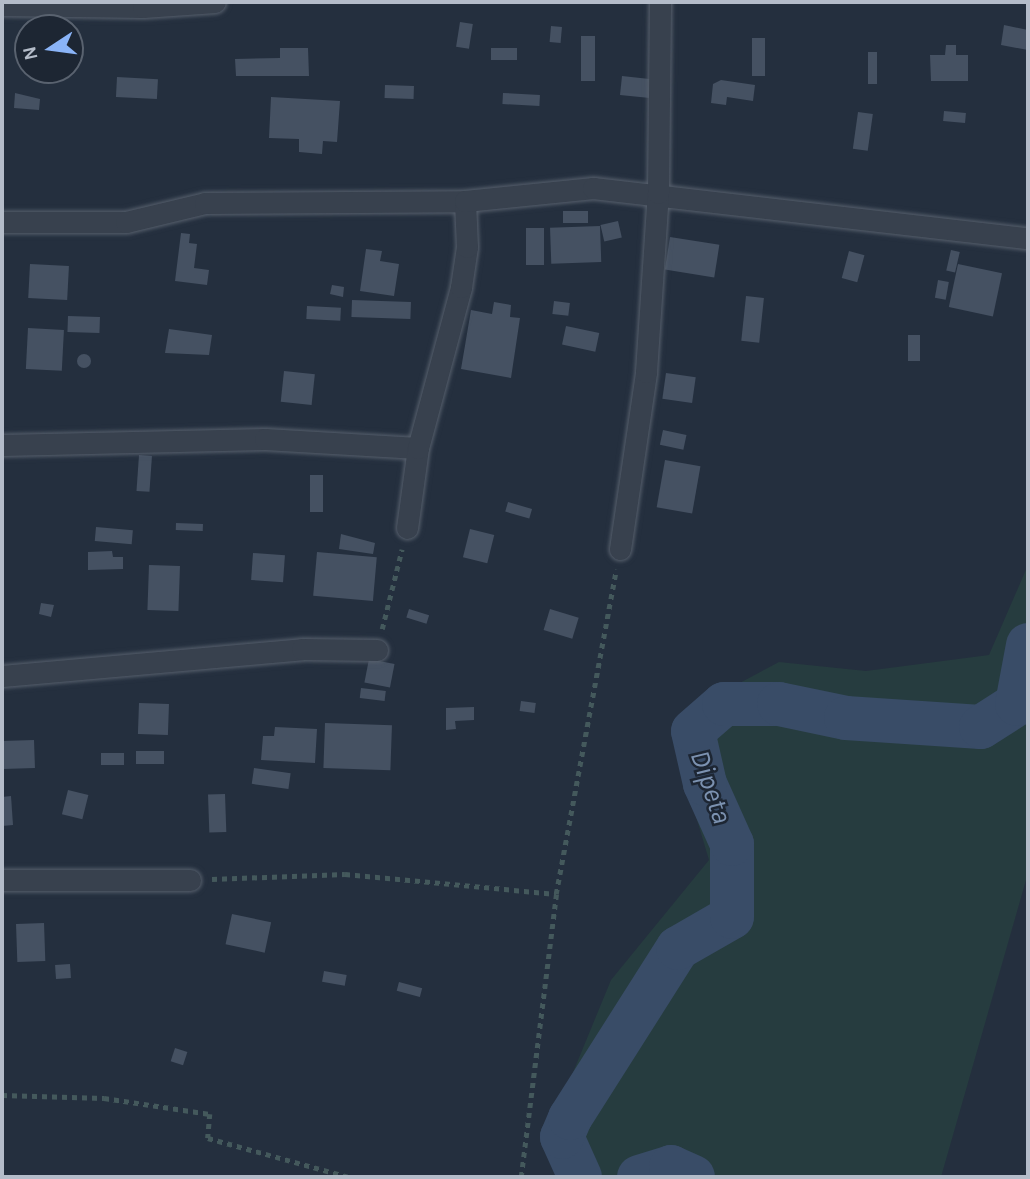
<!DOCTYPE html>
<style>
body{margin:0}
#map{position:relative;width:1030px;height:1179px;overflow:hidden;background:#242f3e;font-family:Karla,sans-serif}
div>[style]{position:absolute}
.green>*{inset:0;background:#263c3f}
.river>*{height:44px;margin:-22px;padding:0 22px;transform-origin:22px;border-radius:22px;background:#394c67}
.building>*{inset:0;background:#455162;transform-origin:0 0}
.round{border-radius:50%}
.path>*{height:4.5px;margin-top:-2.25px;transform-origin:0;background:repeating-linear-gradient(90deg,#44595c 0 5px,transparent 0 10px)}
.roads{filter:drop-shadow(0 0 2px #565f6c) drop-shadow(0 0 2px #565f6c)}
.minor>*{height:21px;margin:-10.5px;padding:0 10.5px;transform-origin:10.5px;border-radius:10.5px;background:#38414e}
span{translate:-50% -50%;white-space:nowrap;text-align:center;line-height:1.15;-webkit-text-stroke:5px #1d2633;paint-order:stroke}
.water-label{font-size:28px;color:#7c92b1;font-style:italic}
.frame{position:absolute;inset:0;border:4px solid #b4bcc9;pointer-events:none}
.north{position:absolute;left:14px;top:14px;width:70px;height:70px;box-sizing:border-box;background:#1d2633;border:2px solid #59626f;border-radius:50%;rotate:257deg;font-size:19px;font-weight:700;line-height:28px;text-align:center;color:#b4bcc9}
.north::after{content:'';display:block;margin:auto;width:24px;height:32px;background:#8ab4f8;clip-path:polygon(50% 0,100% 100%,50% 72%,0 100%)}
</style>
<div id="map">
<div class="green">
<i style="clip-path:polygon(1028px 565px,1028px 873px,941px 1177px,558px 1177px,546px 1138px,611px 980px,709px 860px,677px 753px,678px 716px,779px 662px,866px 671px,989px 655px)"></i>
</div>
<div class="river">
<i style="left:580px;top:1177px;width:44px;rotate:-114.2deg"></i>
<i style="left:562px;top:1137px;width:21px;rotate:-67deg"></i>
<i style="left:570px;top:1118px;width:201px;rotate:-57.6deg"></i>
<i style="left:678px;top:948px;width:62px;rotate:-29.9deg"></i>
<i style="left:732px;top:917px;width:73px;rotate:-90deg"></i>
<i style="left:732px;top:844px;width:66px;rotate:-114.2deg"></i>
<i style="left:705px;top:784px;width:54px;rotate:-102.8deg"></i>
<i style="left:693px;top:731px;width:41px;rotate:-41.1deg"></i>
<i style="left:724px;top:704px;width:55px"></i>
<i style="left:779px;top:704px;width:68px;rotate:11.8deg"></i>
<i style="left:846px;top:718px;width:135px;rotate:3.8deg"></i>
<i style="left:981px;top:727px;width:43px;rotate:-32.6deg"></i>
<i style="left:1017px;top:704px;width:60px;rotate:-79.4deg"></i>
<i style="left:639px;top:1177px;width:34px;rotate:-17deg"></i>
<i style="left:671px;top:1167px;width:24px;rotate:24deg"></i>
</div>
<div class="building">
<i style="left:460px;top:22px;width:13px;height:25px;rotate:9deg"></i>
<i style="clip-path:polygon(1004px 25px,1028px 30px,1028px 50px,1001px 45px)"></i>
<i style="left:551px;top:26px;width:11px;height:16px;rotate:5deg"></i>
<i style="left:581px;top:36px;width:14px;height:45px"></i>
<i style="left:752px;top:38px;width:13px;height:38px"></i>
<i style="clip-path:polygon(946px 45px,956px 45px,956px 55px,968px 55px,968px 81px,931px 81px,930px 55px,945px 55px)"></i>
<i style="clip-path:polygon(280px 48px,308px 48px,309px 76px,236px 76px,235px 59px,280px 58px)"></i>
<i style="left:517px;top:48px;width:12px;height:26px;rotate:90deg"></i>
<i style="left:868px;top:52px;width:9px;height:32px"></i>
<i style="left:622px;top:76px;width:30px;height:19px;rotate:6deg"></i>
<i style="left:117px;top:77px;width:41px;height:20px;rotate:3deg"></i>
<i style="clip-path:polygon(721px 80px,755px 85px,753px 101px,727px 97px,726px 105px,711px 103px,713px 84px)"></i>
<i style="left:385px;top:85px;width:29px;height:13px;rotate:2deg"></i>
<i style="clip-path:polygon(15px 93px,40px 99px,39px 110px,14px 108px)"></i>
<i style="left:503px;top:93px;width:37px;height:11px;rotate:3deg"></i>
<i style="clip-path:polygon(271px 97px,340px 101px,337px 142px,323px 141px,322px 154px,299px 152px,299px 139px,269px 138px)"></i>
<i style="left:944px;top:111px;width:22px;height:10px;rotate:5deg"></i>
<i style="left:858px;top:112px;width:15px;height:37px;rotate:8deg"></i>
<i style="left:588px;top:211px;width:12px;height:25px;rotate:90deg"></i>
<i style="left:618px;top:221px;width:17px;height:18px;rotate:77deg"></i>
<i style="left:600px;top:226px;width:36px;height:50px;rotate:88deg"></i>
<i style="left:526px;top:228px;width:18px;height:37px"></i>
<i style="clip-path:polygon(181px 233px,190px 234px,189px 243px,197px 244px,194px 268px,209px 270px,207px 285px,175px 281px)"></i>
<i style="left:670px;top:237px;width:50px;height:33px;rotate:9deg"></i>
<i style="clip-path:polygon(366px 249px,382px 251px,380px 261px,399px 264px,394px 296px,360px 291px)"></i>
<i style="left:951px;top:250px;width:9px;height:21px;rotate:13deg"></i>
<i style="left:849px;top:251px;width:16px;height:28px;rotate:15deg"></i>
<i style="left:30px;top:264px;width:39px;height:34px;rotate:3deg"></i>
<i style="left:958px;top:264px;width:45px;height:44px;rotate:12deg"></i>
<i style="left:938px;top:280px;width:11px;height:18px;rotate:10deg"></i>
<i style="clip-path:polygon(332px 285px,344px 287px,343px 297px,330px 294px)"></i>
<i style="left:746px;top:296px;width:18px;height:45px;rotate:6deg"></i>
<i style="left:352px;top:300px;width:59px;height:17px;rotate:2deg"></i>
<i style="left:554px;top:301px;width:16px;height:13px;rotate:7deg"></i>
<i style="clip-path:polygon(494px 302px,511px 305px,510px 317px,520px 318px,511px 378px,461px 369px,471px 310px,492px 314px)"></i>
<i style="left:307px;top:306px;width:34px;height:13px;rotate:3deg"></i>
<i style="left:68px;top:316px;width:32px;height:16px;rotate:2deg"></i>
<i style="left:566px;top:326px;width:34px;height:19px;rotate:12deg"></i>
<i style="left:28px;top:328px;width:36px;height:41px;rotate:3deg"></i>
<i style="clip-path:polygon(169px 329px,212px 335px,209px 355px,165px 353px)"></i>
<i style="left:908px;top:335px;width:12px;height:26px"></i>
<i class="round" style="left:77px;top:354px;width:14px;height:14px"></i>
<i style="left:284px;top:371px;width:31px;height:31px;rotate:6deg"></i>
<i style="left:666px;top:373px;width:30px;height:26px;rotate:8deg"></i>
<i style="left:663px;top:430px;width:24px;height:15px;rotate:12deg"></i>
<i style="left:139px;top:455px;width:13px;height:36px;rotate:4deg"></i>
<i style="left:665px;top:460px;width:36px;height:48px;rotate:10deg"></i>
<i style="left:310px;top:475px;width:13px;height:37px"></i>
<i style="left:508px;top:502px;width:25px;height:10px;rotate:16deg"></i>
<i style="left:176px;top:523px;width:27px;height:7px;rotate:2deg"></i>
<i style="left:96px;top:527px;width:37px;height:14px;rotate:5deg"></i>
<i style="left:470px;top:529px;width:25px;height:29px;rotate:14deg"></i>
<i style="clip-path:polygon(341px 534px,375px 543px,373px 554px,339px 549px)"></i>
<i style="clip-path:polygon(112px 551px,113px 557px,123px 557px,123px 569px,88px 570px,88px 552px)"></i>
<i style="left:317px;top:552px;width:60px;height:44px;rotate:5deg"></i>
<i style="left:253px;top:553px;width:32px;height:27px;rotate:4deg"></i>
<i style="left:149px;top:565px;width:31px;height:45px;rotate:2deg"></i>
<i style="clip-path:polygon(41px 603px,54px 605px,51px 617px,39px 614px)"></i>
<i style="left:409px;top:609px;width:21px;height:9px;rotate:17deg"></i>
<i style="left:550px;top:609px;width:30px;height:22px;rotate:17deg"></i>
<i style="left:369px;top:659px;width:26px;height:24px;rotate:11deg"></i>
<i style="left:361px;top:688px;width:25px;height:10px;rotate:7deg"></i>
<i style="left:521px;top:701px;width:15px;height:10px;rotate:8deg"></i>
<i style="left:139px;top:703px;width:30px;height:31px;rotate:2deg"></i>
<i style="clip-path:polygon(474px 707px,474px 720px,455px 721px,456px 729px,446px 730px,446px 708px)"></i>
<i style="left:325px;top:723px;width:67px;height:45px;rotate:2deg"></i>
<i style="clip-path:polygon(275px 727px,317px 729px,315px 763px,261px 760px,263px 736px,274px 736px)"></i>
<i style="left:34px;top:740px;width:28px;height:32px;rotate:88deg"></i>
<i style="left:164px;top:751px;width:13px;height:28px;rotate:90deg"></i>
<i style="left:124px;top:753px;width:12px;height:23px;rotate:90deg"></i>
<i style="left:254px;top:768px;width:37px;height:16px;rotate:8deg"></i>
<i style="left:68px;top:790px;width:21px;height:25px;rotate:14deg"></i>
<i style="left:225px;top:794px;width:38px;height:17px;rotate:88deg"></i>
<i style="clip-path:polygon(11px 796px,13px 825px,2px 826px,2px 797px)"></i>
<i style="left:232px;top:914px;width:40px;height:31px;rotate:12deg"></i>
<i style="left:44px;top:923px;width:38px;height:28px;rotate:88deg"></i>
<i style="left:70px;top:964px;width:14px;height:15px;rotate:86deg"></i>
<i style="left:324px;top:971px;width:23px;height:11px;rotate:10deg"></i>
<i style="left:399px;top:982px;width:24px;height:9px;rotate:15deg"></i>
<i style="left:175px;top:1048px;width:13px;height:14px;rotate:18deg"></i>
</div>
<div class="path">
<i style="left:382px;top:629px;width:82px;rotate:-76deg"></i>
<i style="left:212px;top:879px;width:133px;rotate:-2.2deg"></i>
<i style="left:345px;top:874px;width:212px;rotate:5.4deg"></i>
<i style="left:2px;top:1095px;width:102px;rotate:1.7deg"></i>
<i style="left:104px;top:1098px;width:107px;rotate:8.6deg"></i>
<i style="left:210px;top:1114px;width:24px;rotate:95deg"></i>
<i style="left:208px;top:1138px;width:146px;rotate:15.5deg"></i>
<i style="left:521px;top:1177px;width:285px;rotate:-82.9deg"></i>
<i style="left:556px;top:894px;width:330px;rotate:-79.5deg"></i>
</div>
<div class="roads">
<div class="minor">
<i style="left:2px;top:5px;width:141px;rotate:0.8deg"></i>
<i style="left:143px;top:7px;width:72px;rotate:-4deg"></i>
<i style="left:2px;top:222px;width:124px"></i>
<i style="left:126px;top:222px;width:81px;rotate:-13.5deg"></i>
<i style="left:205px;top:203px;width:260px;rotate:-0.4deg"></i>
<i style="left:2px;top:445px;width:263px;rotate:-1.3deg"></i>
<i style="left:265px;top:439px;width:153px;rotate:3.4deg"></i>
<i style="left:407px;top:528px;width:81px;rotate:-82.2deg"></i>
<i style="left:418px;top:448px;width:167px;rotate:-75deg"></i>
<i style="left:461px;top:287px;width:40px;rotate:-81.5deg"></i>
<i style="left:467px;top:247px;width:46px;rotate:-92.5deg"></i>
<i style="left:465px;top:201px;width:129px;rotate:-5.8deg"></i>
<i style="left:593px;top:188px;width:438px;rotate:6.6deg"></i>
<i style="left:620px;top:549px;width:179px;rotate:-81.6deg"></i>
<i style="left:646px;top:372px;width:179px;rotate:-86.2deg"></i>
<i style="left:658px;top:193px;width:191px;rotate:-89.4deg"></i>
<i style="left:2px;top:676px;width:301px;rotate:-5.1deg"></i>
<i style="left:302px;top:649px;width:75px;rotate:0.8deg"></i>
<i style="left:2px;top:880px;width:188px"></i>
</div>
</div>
<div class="water-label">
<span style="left:711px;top:787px;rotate:71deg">Dipeta</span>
</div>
<div class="frame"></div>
<div class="north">N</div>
</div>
